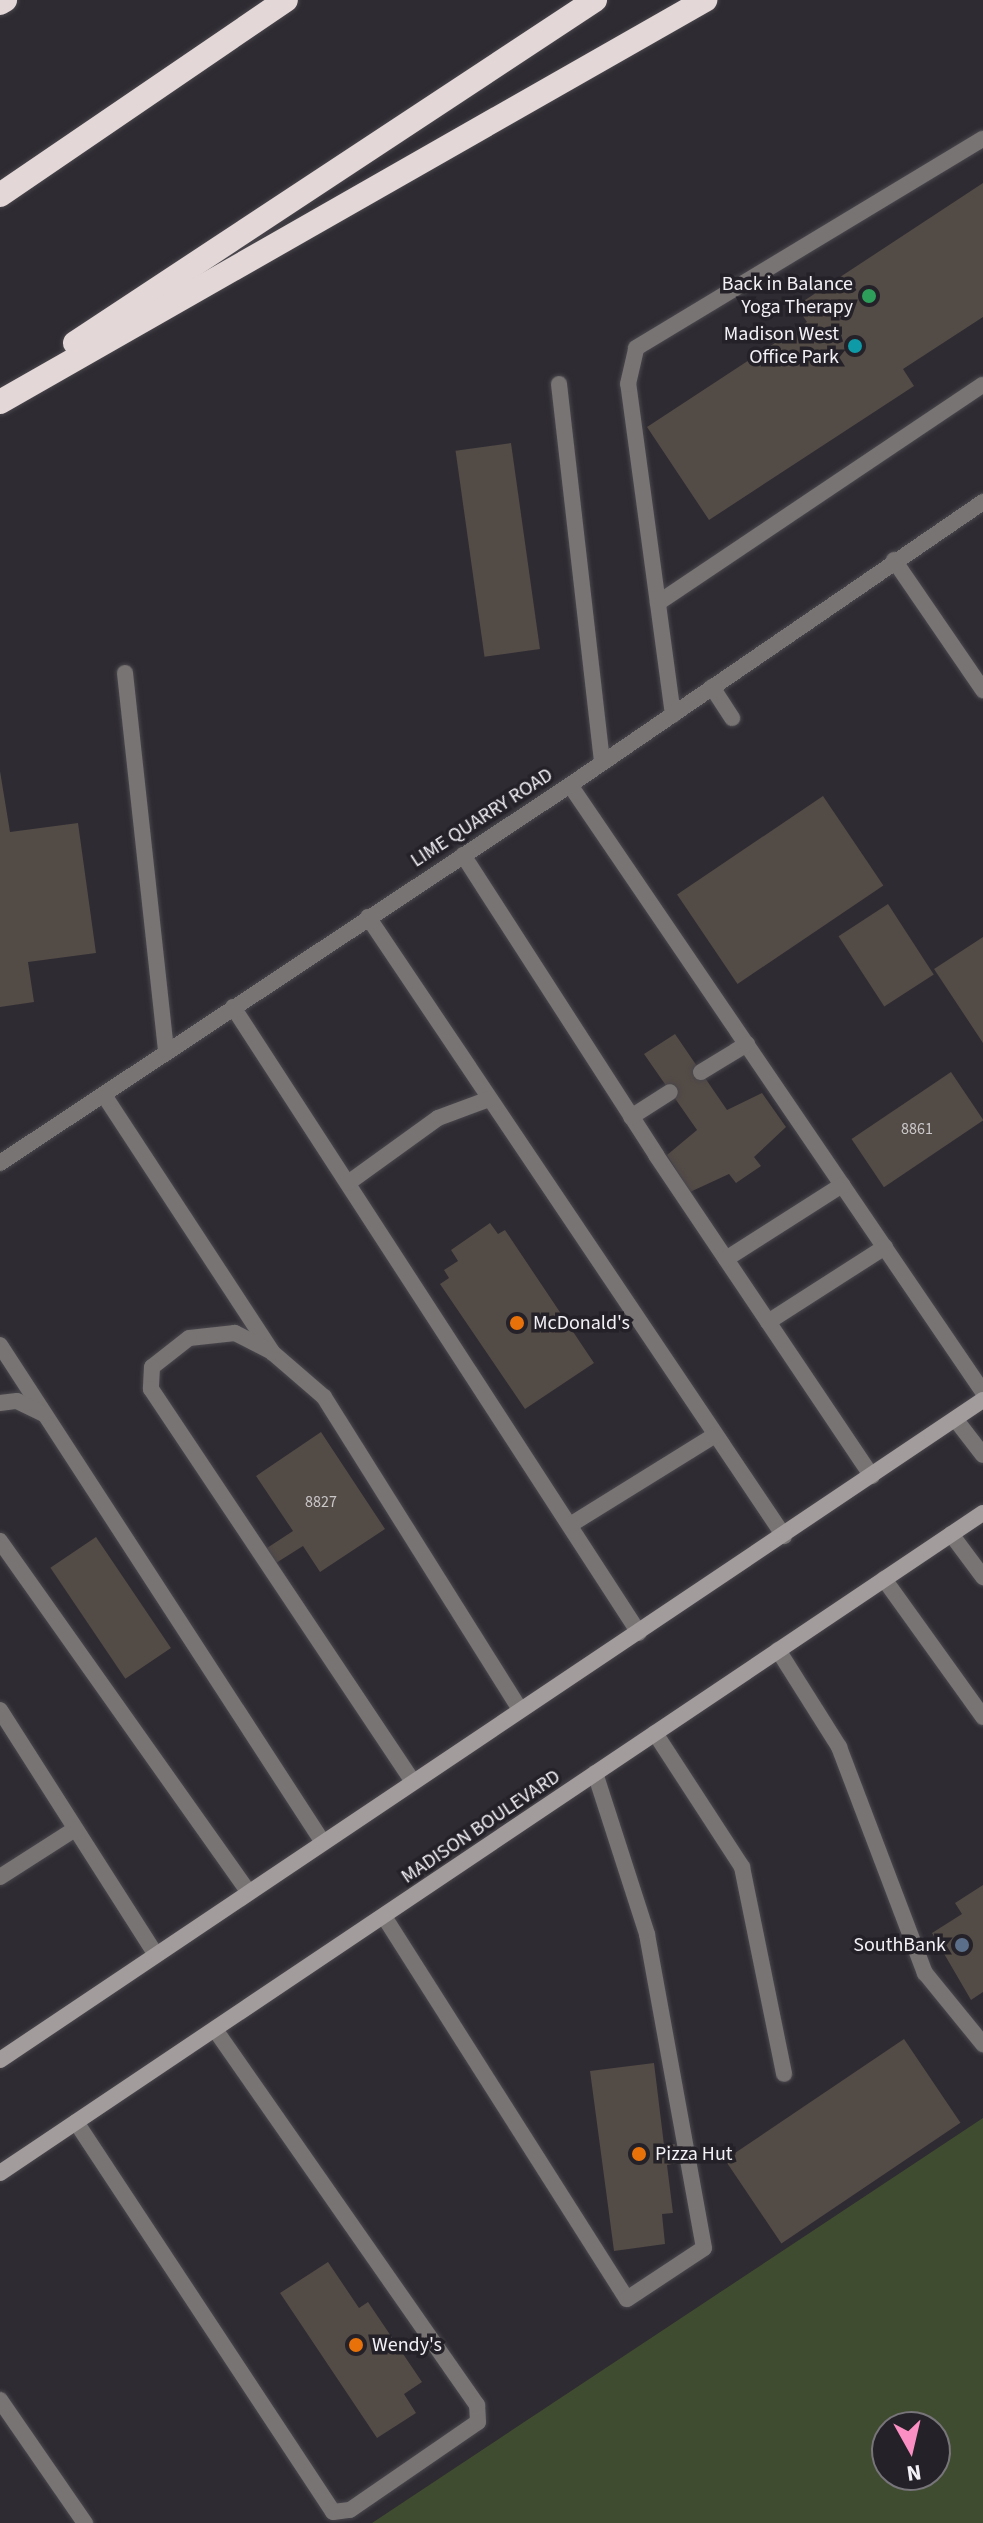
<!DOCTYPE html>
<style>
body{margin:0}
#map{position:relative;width:983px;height:2523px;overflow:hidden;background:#2e2b32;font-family:"Source Sans 3",sans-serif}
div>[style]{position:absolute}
.green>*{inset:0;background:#404c30}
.building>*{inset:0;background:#534b46;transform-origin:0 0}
.roads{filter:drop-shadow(0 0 2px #4a474d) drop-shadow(0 0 2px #4a474d)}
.lane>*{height:16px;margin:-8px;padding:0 8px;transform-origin:8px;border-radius:8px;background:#787474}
.street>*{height:16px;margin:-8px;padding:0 8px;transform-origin:8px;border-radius:8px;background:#787474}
.secondary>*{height:16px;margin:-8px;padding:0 8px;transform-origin:8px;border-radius:8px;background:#a39c9c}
.highway>*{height:24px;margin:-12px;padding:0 12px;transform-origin:12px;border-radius:12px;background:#e3d7d7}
.dots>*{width:22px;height:22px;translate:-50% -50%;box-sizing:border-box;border:4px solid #242128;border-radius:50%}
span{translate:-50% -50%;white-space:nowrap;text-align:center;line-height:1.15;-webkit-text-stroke:7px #242128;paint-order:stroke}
.number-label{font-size:16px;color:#cbc8ca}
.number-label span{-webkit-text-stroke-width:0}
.poi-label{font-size:20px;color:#f3f1f6}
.right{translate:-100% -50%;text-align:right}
.left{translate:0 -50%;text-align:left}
.street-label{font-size:20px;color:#f3f1f6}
.north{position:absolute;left:871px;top:2411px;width:80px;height:80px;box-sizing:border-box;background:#242128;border:2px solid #77747a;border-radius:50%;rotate:172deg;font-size:22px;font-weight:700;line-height:32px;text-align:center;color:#f3f1f6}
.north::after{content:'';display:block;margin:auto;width:28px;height:36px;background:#fb8fc4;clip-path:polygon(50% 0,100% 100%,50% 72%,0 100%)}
</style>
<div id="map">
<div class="green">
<i style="clip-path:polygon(evenodd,983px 2118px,983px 2523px,372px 2523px,983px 2118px,887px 2427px,935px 2427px,935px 2475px,887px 2475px,887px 2427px)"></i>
</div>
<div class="building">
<i style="clip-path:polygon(983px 183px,983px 317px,903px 369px,914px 386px,709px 520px,647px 427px,807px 322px,796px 306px)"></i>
<i style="left:511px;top:443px;width:208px;height:56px;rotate:82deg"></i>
<i style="clip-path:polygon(0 771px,10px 832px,78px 823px,96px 953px,28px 962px,34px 1002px,0 1007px)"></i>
<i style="left:823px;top:796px;width:108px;height:176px;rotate:56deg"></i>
<i style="left:888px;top:904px;width:84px;height:59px;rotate:57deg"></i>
<i style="clip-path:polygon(983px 937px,983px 1043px,934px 969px)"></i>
<i style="clip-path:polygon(675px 1034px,727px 1110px,762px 1093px,786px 1127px,754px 1157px,761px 1166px,736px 1183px,729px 1174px,690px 1192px,667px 1155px,697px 1130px,644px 1054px)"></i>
<i style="left:951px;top:1072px;width:58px;height:120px;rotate:56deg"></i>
<i style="clip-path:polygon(490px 1223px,498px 1234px,505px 1230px,594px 1363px,525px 1409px,440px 1284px,449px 1278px,444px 1270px,458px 1261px,451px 1250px)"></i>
<i style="clip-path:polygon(321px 1432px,385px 1529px,320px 1572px,303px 1546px,276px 1563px,267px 1548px,293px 1531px,256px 1476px)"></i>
<i style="left:96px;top:1537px;width:134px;height:55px;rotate:56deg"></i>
<i style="clip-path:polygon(983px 1885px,983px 1992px,971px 2000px,932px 1933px,962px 1914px,955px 1903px)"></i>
<i style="left:904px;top:2039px;width:101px;height:216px;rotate:56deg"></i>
<i style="clip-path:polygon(654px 2063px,664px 2145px,675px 2144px,677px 2163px,667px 2165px,673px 2213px,662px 2214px,665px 2244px,614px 2251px,590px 2071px)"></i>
<i style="clip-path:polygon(328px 2262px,359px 2308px,368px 2302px,422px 2382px,404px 2394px,416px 2413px,377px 2438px,280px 2293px)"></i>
</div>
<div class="roads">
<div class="lane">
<i style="left:559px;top:384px;width:380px;rotate:83.5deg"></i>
<i style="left:894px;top:560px;width:158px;rotate:55.6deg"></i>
<i style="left:658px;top:603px;width:391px;rotate:-33.9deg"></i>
<i style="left:125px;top:673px;width:380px;rotate:83.8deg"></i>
<i style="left:712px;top:687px;width:37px;rotate:57deg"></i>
<i style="left:673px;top:715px;width:334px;rotate:-97.7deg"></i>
<i style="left:628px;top:384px;width:37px;rotate:-77deg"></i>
<i style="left:636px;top:348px;width:405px;rotate:-31.1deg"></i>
<i style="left:570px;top:785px;width:734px;rotate:55.77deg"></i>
<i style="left:463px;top:855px;width:357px;rotate:57.2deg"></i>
<i style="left:656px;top:1155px;width:387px;rotate:56.1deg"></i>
<i style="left:368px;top:917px;width:746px;rotate:56.1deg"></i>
<i style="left:233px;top:1007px;width:746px;rotate:57.03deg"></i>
<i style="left:701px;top:1072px;width:54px;rotate:-31.3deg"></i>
<i style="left:104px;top:1095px;width:308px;rotate:56.8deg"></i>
<i style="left:273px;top:1353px;width:67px;rotate:40.8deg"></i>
<i style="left:324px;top:1397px;width:368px;rotate:57.9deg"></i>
<i style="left:631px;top:1117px;width:46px;rotate:-32.7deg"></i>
<i style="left:348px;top:1183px;width:111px;rotate:-35.8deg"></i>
<i style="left:438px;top:1118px;width:54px;rotate:-20.4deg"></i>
<i style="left:726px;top:1259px;width:138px;rotate:-32.5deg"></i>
<i style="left:768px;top:1322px;width:139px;rotate:-32.7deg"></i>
<i style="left:0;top:1345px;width:591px;rotate:57.01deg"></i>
<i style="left:272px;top:1352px;width:42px;rotate:-152.8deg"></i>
<i style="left:235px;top:1333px;width:46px;rotate:173.8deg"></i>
<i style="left:189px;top:1338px;width:47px;rotate:141.9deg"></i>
<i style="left:152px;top:1367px;width:22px;rotate:93deg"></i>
<i style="left:151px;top:1389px;width:470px;rotate:56.3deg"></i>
<i style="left:0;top:1403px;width:17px;rotate:-7deg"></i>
<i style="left:17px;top:1401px;width:30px;rotate:26deg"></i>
<i style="left:956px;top:1420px;width:44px;rotate:52.4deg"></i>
<i style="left:570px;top:1525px;width:171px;rotate:-31.8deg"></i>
<i style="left:951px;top:1534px;width:54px;rotate:53.3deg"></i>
<i style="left:0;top:1541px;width:429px;rotate:54.7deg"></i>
<i style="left:884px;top:1579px;width:170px;rotate:54.3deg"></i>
<i style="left:778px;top:1650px;width:115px;rotate:57.8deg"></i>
<i style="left:839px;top:1747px;width:242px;rotate:69.2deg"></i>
<i style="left:925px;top:1973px;width:92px;rotate:50.8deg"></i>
<i style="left:0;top:1710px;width:288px;rotate:57.5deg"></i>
<i style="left:655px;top:1733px;width:160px;rotate:57deg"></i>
<i style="left:742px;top:1867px;width:211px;rotate:78.5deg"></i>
<i style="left:0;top:1877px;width:89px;rotate:-32.6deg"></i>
<i style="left:385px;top:1918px;width:451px;rotate:57.6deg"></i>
<i style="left:627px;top:2299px;width:92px;rotate:-33.5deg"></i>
<i style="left:704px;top:2248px;width:319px;rotate:-100.3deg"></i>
<i style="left:647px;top:1934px;width:169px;rotate:-107.9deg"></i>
<i style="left:76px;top:2122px;width:467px;rotate:56.6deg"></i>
<i style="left:333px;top:2512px;width:17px;rotate:-7deg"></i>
<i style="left:350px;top:2510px;width:155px;rotate:-34.5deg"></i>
<i style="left:478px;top:2422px;width:17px;rotate:-93deg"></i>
<i style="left:477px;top:2405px;width:458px;rotate:-124.9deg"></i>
<i style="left:0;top:2400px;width:150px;rotate:55.4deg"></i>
</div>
<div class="street">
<i style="left:0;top:1163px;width:684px;rotate:-33.55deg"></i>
<i style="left:570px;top:785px;width:501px;rotate:-34.42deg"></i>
</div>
<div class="secondary">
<i style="left:0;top:2060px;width:1184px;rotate:-33.88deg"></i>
<i style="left:0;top:2173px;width:1184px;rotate:-33.88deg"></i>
</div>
<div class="highway">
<i style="left:0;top:3px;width:6px;rotate:-31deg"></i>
<i style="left:0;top:195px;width:346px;rotate:-34.3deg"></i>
<i style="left:75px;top:343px;width:623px;rotate:-33.41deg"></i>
<i style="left:0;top:402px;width:812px;rotate:-29.69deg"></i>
</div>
</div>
<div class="dots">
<i style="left:869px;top:296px;background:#2e9e5b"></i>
<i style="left:855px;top:346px;background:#0f9aa8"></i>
<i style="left:517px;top:1323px;background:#e8710a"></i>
<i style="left:962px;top:1945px;background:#5c6f8a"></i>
<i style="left:639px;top:2154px;background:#e8710a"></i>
<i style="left:356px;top:2345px;background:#e8710a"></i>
</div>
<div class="number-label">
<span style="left:917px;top:1129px">8861</span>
<span style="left:321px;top:1502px">8827</span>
</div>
<div class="poi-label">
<span class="right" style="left:853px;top:296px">Back in Balance<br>Yoga Therapy</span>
<span class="right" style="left:839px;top:346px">Madison West<br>Office Park</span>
<span class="left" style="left:533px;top:1323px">McDonald's</span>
<span class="right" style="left:946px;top:1945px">SouthBank</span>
<span class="left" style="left:655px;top:2154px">Pizza Hut</span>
<span class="left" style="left:372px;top:2345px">Wendy's</span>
</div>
<div class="street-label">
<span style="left:482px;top:818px;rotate:-33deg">LIME QUARRY ROAD</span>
<span style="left:481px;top:1827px;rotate:-34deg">MADISON BOULEVARD</span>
</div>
<div class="north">N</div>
</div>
